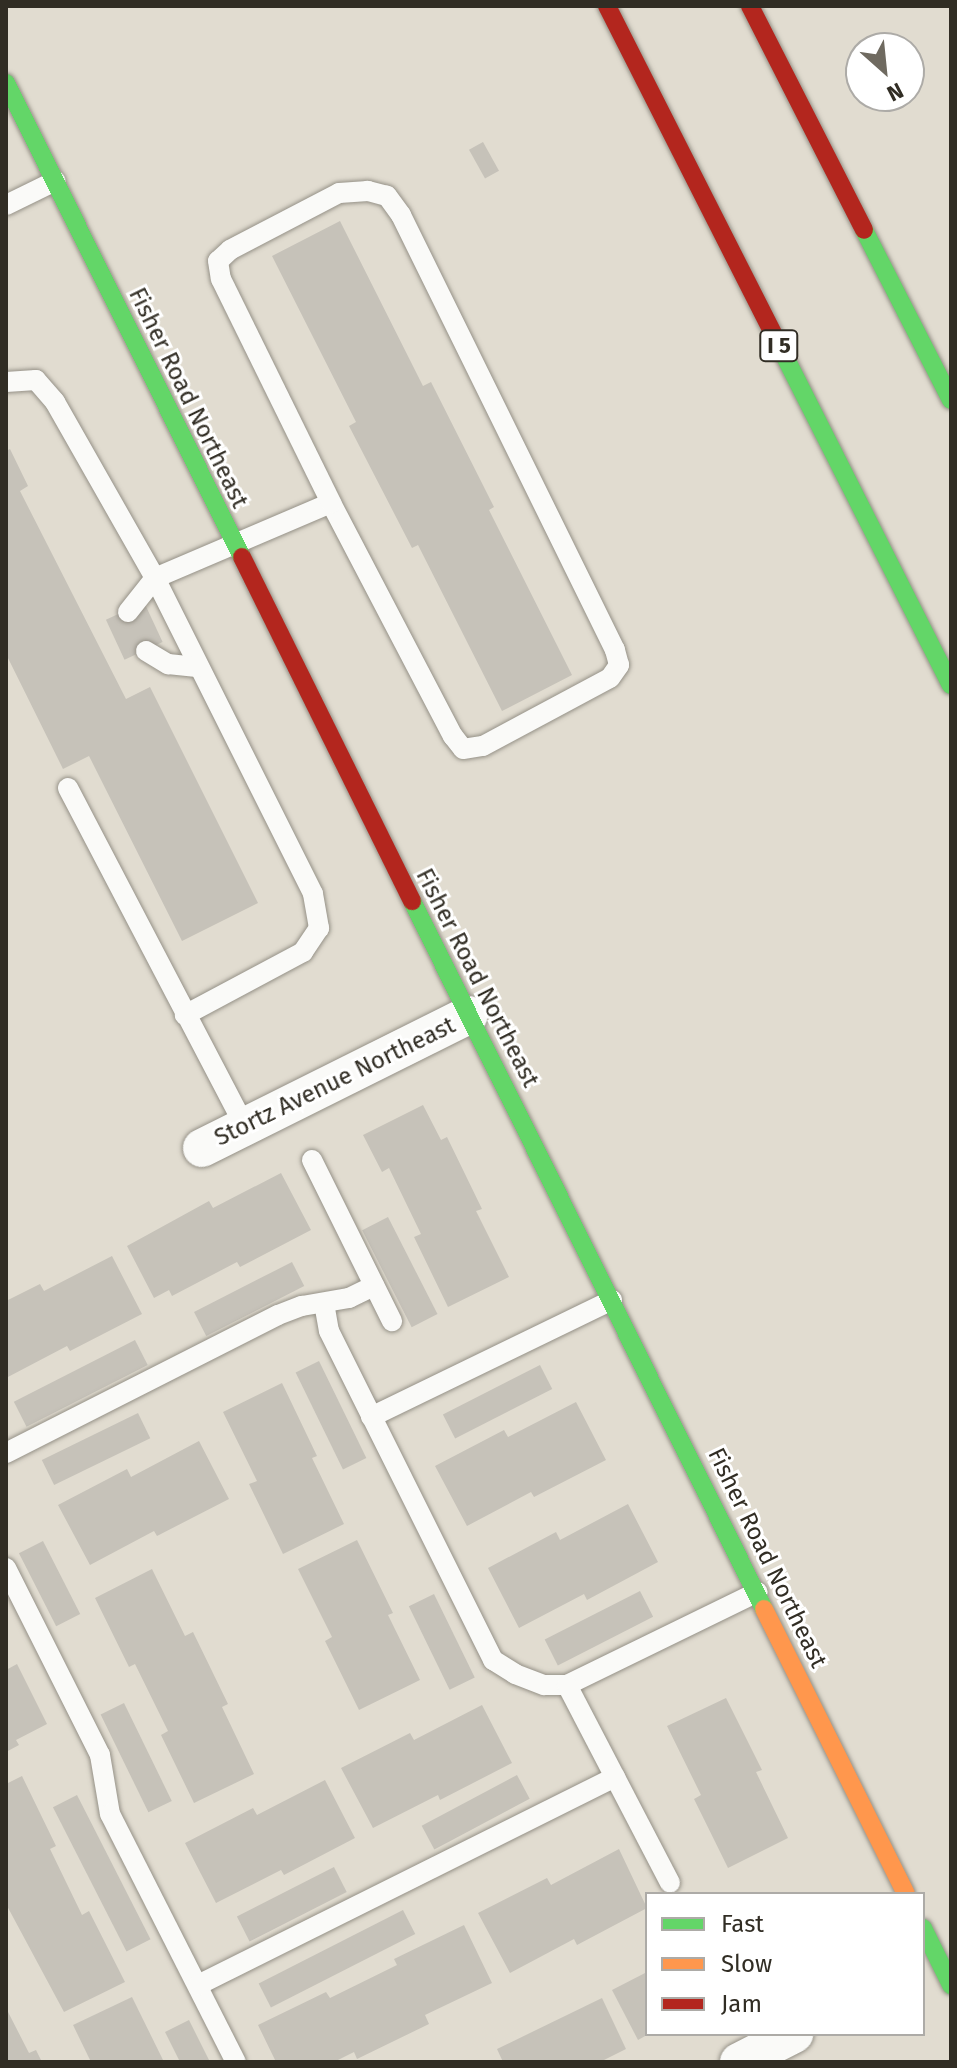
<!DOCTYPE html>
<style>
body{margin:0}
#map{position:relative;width:957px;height:2068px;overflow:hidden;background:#e1dcd0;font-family:"Fira Sans",sans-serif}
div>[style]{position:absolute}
.building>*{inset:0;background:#c6c2b9;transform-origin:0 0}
.roads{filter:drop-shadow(0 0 2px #959187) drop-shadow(0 0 2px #959187)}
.lane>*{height:20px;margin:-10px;padding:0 10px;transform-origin:10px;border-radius:10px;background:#fafaf8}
.street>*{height:38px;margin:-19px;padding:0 19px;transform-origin:19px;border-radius:19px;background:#fafaf8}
.fast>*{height:18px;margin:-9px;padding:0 9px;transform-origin:9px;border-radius:9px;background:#63d668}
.slow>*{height:18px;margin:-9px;padding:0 9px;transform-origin:9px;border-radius:9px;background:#ff974d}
.jam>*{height:18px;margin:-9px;padding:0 9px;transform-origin:9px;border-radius:9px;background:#b3261e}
span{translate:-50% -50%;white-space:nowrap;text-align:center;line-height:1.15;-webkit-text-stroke:6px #fff;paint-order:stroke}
.shield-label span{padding:2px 6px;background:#fff;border:2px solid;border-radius:6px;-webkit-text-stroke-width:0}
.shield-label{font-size:22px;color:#312d24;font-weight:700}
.street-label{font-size:24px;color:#312d24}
.frame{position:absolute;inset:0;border:8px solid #312d24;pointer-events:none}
.legend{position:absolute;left:645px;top:1892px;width:280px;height:144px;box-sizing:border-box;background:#fff;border:2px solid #adaba7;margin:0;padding:10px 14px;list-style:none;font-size:24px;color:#312d24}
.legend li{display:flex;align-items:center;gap:16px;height:40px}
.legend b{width:40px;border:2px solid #adaba7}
.north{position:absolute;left:845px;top:32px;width:80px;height:80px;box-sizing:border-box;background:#fff;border:2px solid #adaba7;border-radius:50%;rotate:153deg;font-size:22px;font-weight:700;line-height:32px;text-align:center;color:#312d24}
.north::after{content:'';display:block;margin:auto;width:28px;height:36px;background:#6f6a60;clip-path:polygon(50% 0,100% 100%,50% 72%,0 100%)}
</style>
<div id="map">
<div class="building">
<i style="left:483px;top:142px;width:33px;height:16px;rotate:61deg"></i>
<i style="clip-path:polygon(340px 221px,423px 386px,431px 382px,494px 507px,489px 510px,572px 675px,502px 711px,418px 545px,412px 548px,349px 426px,356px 422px,272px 256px)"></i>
<i style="clip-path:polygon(10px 449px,28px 486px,20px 491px,126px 699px,150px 687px,258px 903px,182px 941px,89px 756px,63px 769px,6px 654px,6px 451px)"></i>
<i style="left:144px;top:602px;width:44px;height:42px;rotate:65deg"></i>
<i style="clip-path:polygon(423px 1105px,441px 1140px,447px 1137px,482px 1209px,476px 1211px,509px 1277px,448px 1307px,414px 1237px,421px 1234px,389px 1168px,382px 1172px,363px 1135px)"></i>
<i style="clip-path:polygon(281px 1173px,311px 1230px,240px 1267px,237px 1262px,172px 1296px,169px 1290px,154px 1298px,127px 1246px,209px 1201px,213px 1208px)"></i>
<i style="left:388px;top:1217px;width:109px;height:29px;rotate:63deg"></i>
<i style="clip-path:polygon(112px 1256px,142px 1314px,70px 1351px,67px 1346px,6px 1378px,6px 1301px,40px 1284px,44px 1291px)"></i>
<i style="left:292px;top:1262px;width:27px;height:110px;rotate:63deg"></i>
<i style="left:135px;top:1340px;width:28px;height:136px;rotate:63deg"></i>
<i style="left:319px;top:1361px;width:108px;height:26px;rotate:64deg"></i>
<i style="left:540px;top:1365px;width:27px;height:109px;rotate:63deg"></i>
<i style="clip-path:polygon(282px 1383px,317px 1456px,312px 1458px,344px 1524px,283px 1554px,249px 1484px,257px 1481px,223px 1412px)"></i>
<i style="clip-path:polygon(576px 1402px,606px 1460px,534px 1497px,531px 1492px,467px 1526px,435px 1466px,504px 1430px,508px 1437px)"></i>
<i style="left:138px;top:1413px;width:28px;height:107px;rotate:64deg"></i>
<i style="clip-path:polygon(199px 1441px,229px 1499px,157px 1536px,154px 1531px,90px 1565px,58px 1505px,127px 1469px,131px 1477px)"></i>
<i style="clip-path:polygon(628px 1504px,658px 1562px,587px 1600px,584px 1594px,519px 1628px,488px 1568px,556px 1532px,560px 1540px)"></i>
<i style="clip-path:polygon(357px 1540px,393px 1613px,388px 1615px,420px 1680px,359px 1710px,325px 1641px,332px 1637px,298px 1569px)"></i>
<i style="left:43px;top:1541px;width:82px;height:27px;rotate:63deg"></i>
<i style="clip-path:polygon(152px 1569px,185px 1636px,193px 1632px,228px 1704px,222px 1707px,254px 1774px,194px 1803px,161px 1735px,168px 1731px,135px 1664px,129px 1667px,95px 1598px)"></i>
<i style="left:640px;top:1591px;width:29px;height:107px;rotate:63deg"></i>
<i style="left:434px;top:1594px;width:93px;height:28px;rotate:64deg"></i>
<i style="clip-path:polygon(17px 1664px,47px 1724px,16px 1740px,19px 1745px,6px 1752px,6px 1670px)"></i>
<i style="clip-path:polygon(726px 1698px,762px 1770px,756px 1772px,788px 1838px,728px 1868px,694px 1799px,701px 1795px,667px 1726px)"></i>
<i style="left:124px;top:1703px;width:109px;height:26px;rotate:64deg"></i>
<i style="clip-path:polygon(482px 1705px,512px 1763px,440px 1800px,438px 1795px,373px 1828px,341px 1768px,410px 1733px,414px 1740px)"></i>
<i style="left:517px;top:1775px;width:27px;height:108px;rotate:62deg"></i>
<i style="clip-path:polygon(22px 1776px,56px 1846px,50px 1849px,82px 1915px,89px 1911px,125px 1982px,64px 2012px,6px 1904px,6px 1784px)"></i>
<i style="clip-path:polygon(325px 1780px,355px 1838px,284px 1875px,281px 1870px,216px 1903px,185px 1843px,253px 1808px,257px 1815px)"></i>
<i style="left:77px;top:1795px;width:162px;height:27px;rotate:63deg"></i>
<i style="clip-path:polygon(619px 1849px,647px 1908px,577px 1945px,574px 1939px,510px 1973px,478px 1913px,547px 1878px,551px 1885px)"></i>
<i style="left:334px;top:1867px;width:28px;height:109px;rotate:63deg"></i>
<i style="left:403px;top:1910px;width:27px;height:162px;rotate:63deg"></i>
<i style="clip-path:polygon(464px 1925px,492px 1983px,425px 2015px,429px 2024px,357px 2059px,354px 2052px,334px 2062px,276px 2062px,258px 2025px,326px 1992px,330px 1998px,397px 1965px,394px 1959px)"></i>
<i style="clip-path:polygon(647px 1972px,647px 2035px,638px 2040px,612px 1990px)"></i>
<i style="clip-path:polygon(132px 1997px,164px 2062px,91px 2062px,73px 2025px)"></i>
<i style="clip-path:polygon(602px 1998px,626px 2049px,600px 2062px,503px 2062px,497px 2049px)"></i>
<i style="clip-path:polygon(6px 2008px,29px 2053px,36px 2050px,42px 2062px,6px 2062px)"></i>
<i style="clip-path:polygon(189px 2020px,210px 2062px,180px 2062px,165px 2032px)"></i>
</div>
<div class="roads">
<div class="lane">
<i style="left:6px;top:205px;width:55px;rotate:-26.1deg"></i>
<i style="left:6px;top:382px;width:30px;rotate:-4deg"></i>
<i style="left:36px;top:380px;width:29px;rotate:49deg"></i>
<i style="left:55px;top:402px;width:202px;rotate:60.4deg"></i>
<i style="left:155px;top:578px;width:191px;rotate:-23.1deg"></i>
<i style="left:331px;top:503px;width:263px;rotate:62.4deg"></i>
<i style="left:453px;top:736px;width:16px;rotate:52deg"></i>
<i style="left:463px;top:749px;width:20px;rotate:-9deg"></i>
<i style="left:483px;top:746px;width:144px;rotate:-28.2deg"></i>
<i style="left:610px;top:678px;width:16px;rotate:-55deg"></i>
<i style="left:619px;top:665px;width:16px;rotate:-105deg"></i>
<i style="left:615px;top:650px;width:485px;rotate:-116.2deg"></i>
<i style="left:401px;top:215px;width:24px;rotate:-126deg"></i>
<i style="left:387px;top:196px;width:20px;rotate:-165deg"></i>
<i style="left:368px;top:191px;width:29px;rotate:176deg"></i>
<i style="left:339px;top:193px;width:123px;rotate:152.4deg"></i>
<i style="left:230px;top:250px;width:16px;rotate:137deg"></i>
<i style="left:218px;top:261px;width:18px;rotate:81deg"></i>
<i style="left:221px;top:279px;width:250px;rotate:63.8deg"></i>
<i style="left:128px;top:612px;width:43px;rotate:-51.5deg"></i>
<i style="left:155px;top:578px;width:353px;rotate:63.4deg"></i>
<i style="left:313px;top:894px;width:35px;rotate:80deg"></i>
<i style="left:319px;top:928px;width:29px;rotate:124deg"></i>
<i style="left:303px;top:952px;width:134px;rotate:151.9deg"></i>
<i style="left:146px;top:651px;width:26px;rotate:31deg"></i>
<i style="left:168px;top:664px;width:29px;rotate:6deg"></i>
<i style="left:68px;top:788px;width:382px;rotate:62.4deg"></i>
<i style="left:312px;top:1160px;width:180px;rotate:63.6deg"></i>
<i style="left:324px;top:1303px;width:28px;rotate:80deg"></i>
<i style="left:329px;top:1331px;width:368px;rotate:63.5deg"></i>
<i style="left:493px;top:1660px;width:26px;rotate:32deg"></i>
<i style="left:515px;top:1674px;width:31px;rotate:21deg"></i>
<i style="left:544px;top:1685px;width:23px"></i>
<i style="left:567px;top:1685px;width:212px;rotate:-26deg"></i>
<i style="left:371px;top:1417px;width:268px;rotate:-25.9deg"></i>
<i style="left:6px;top:1453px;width:305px;rotate:-26.9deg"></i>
<i style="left:278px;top:1315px;width:26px;rotate:-21deg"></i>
<i style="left:302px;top:1306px;width:48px;rotate:-9.7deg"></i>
<i style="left:349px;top:1298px;width:28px;rotate:-26deg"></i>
<i style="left:6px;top:1568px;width:209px;rotate:63.3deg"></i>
<i style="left:100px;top:1755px;width:60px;rotate:80.4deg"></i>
<i style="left:110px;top:1814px;width:278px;rotate:63.1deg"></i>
<i style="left:567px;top:1685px;width:223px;rotate:62.5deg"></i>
<i style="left:198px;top:1985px;width:466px;rotate:-26.5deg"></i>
</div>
<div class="street">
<i style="left:202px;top:1148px;width:298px;rotate:-26.5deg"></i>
<i style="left:739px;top:2062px;width:62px;rotate:-27deg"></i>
</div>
<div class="fast">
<i style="left:6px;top:83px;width:530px;rotate:63.53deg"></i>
<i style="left:864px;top:230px;width:191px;rotate:62.9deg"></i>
<i style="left:778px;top:343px;width:383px;rotate:63.2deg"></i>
<i style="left:412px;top:901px;width:791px;rotate:63.56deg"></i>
<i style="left:923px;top:1928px;width:64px;rotate:63.8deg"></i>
</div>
<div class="slow">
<i style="left:764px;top:1609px;width:318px;rotate:63.5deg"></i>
</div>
<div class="jam">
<i style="left:607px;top:6px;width:378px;rotate:63.1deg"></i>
<i style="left:750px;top:6px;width:251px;rotate:63deg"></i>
<i style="left:242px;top:557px;width:384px;rotate:63.7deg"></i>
</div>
</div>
<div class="shield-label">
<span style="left:779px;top:346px">I 5</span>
</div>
<div class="street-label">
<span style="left:188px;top:398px;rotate:64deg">Fisher Road Northeast</span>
<span style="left:477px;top:978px;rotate:63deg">Fisher Road Northeast</span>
<span style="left:335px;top:1082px;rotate:-26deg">Stortz Avenue Northeast</span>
<span style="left:767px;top:1558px;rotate:64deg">Fisher Road Northeast</span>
</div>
<div class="frame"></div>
<ul class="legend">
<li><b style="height:10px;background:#63d668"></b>Fast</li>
<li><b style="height:10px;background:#ff974d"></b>Slow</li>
<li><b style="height:10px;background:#b3261e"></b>Jam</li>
</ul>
<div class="north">N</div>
</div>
